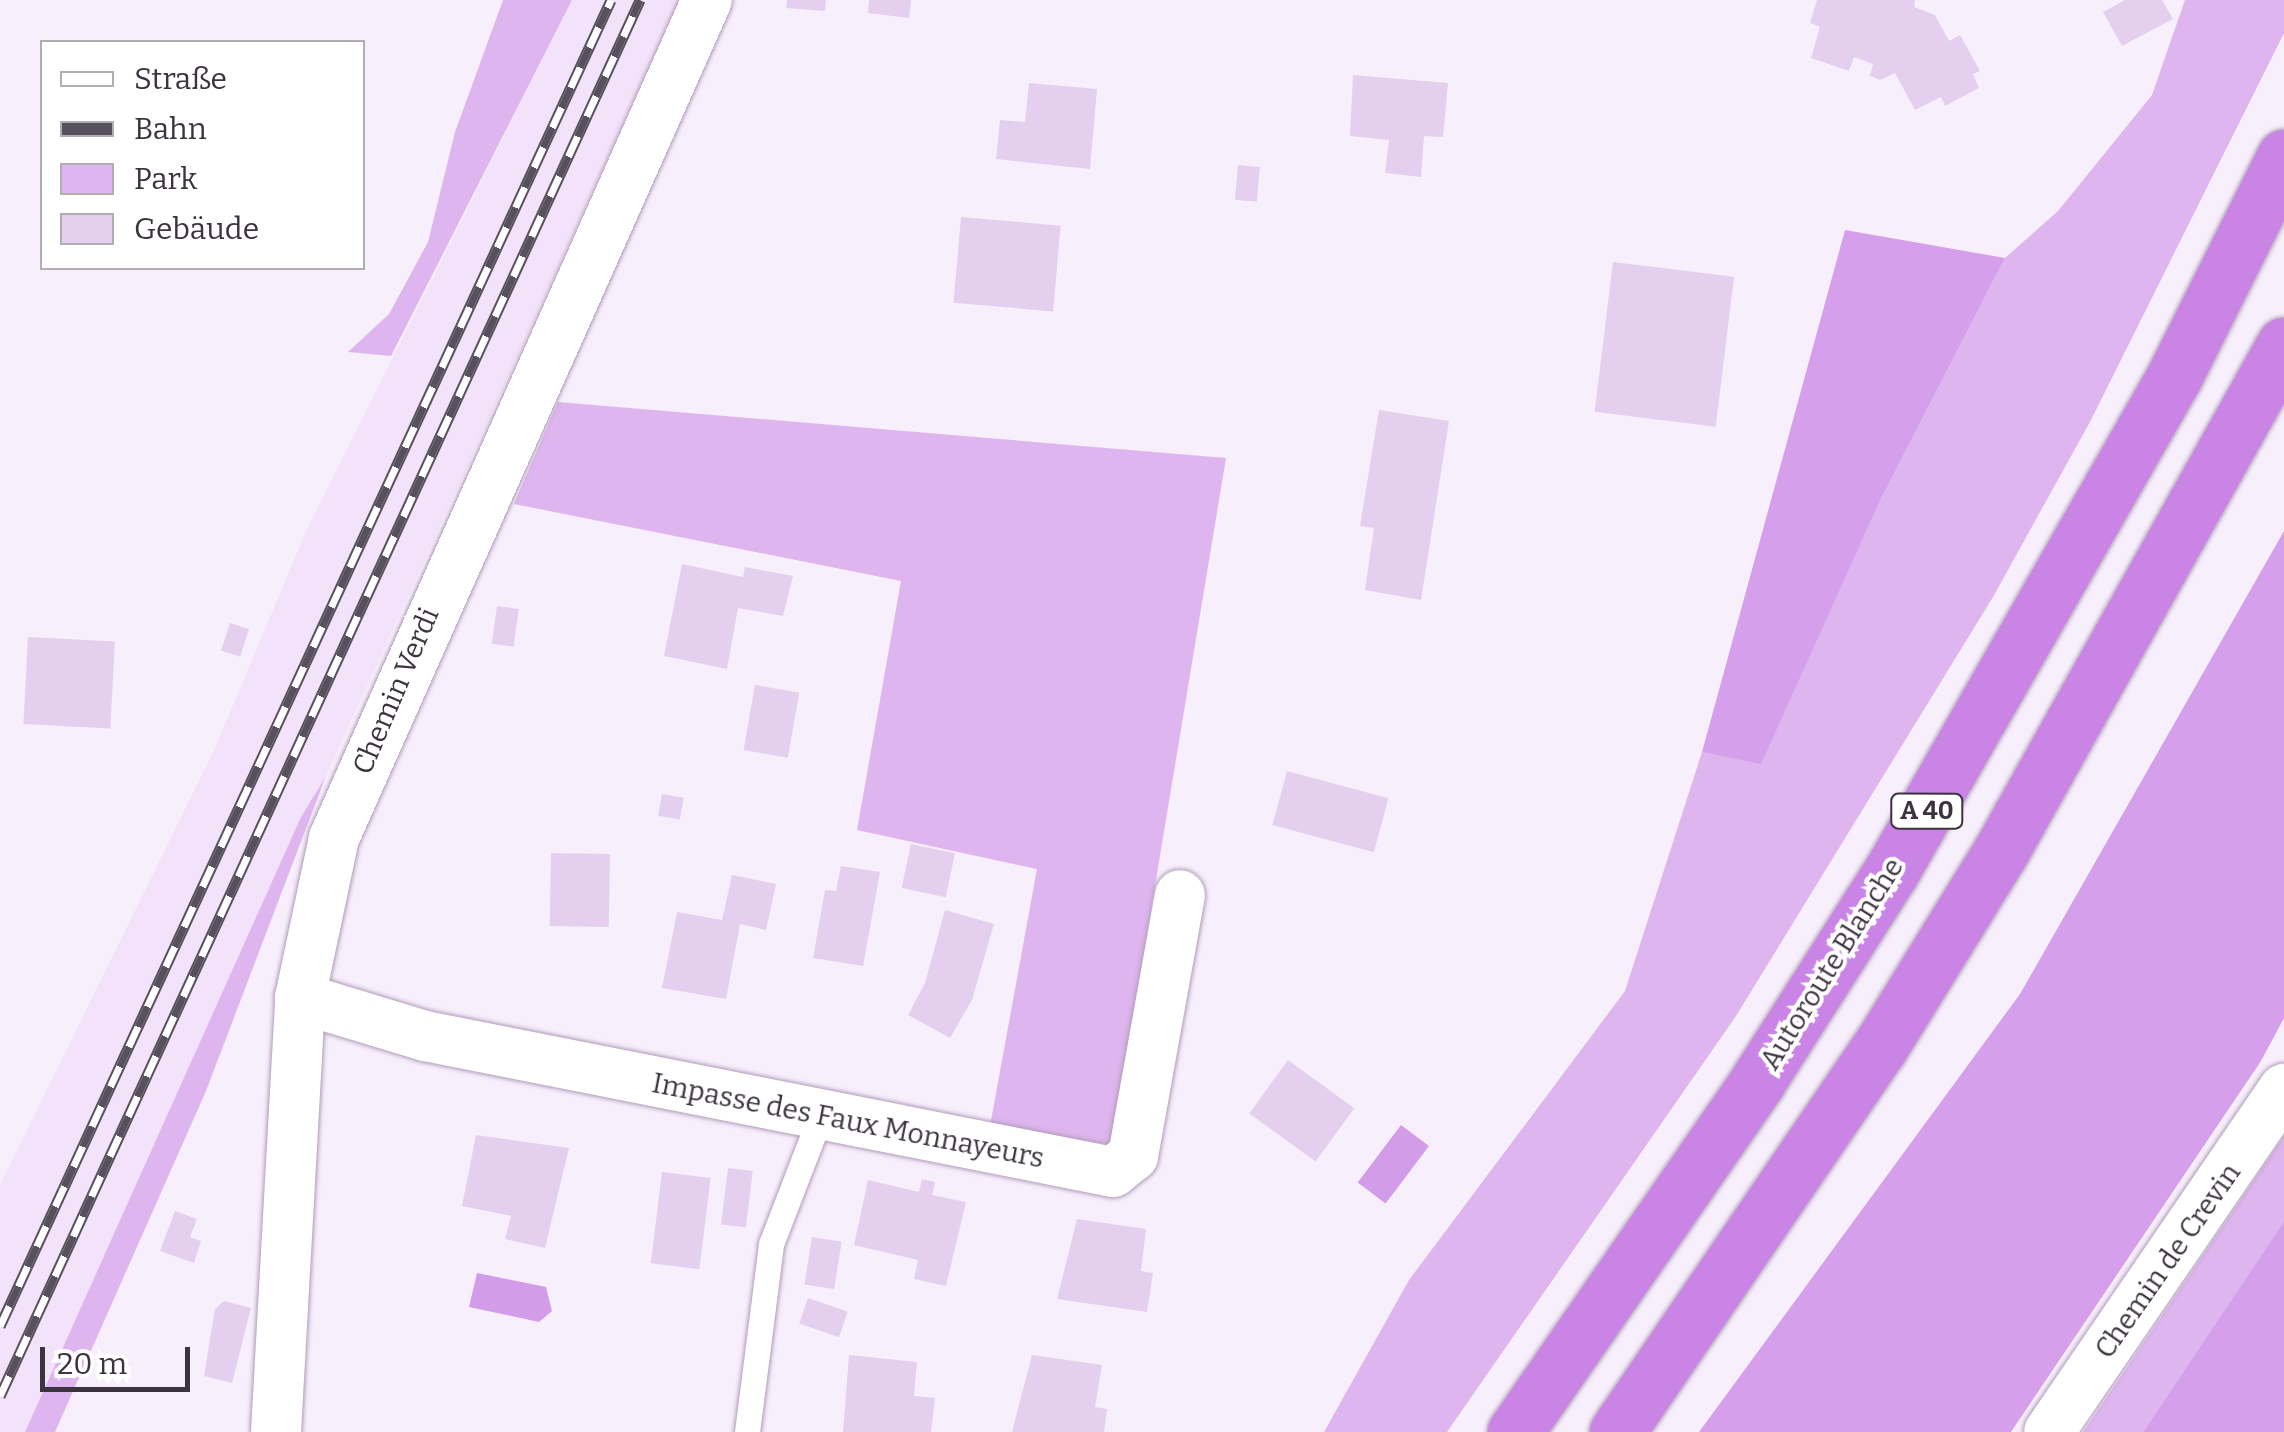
<!DOCTYPE html>
<meta charset="utf-8">
<style>
body{margin:0}
#map{position:relative;width:2284px;height:1432px;overflow:hidden;background:#f8effc;font-family:Bitter,serif}
div>[style]{position:absolute}
.built>*{inset:0;background:#f3e3fa}
.green>*{inset:0;background:#deb5ef}
.forest>*{inset:0;background:#d69feb}
.water>*{inset:0;background:#d29ce8;transform-origin:0 0}
.building>*{inset:0;background:#e5cfee;transform-origin:0 0}
.roads{filter:drop-shadow(0 0 2px #b19bb9) drop-shadow(0 0 2px #b19bb9)}
.lane>*{height:25px;margin:-12.5px;padding:0 12.5px;transform-origin:12.5px;border-radius:12.5px;background:#fff}
.street>*{height:50px;margin:-25px;padding:0 25px;transform-origin:25px;border-radius:25px;background:#fff}
.highway>*{height:55px;margin:-27.5px;padding:0 27.5px;transform-origin:27.5px;border-radius:27.5px;background:#ca84e5}
.rail>*{height:11px;margin-top:-5.5px;transform-origin:0;background:repeating-linear-gradient(90deg,#fff 0 22px,#59505d 0 44px);box-sizing:border-box;border-block:2px solid #59505d}
span{translate:-50% -50%;white-space:nowrap;text-align:center;line-height:1.15;-webkit-text-stroke:8px #fff;paint-order:stroke}
.shield-label span{padding:2px 8px;background:#fff;border:2px solid;border-radius:8px;-webkit-text-stroke-width:0}
.shield-label{font-size:25px;color:#3c333f;font-weight:700}
.street-label{font-size:28px;color:#3c333f}
.legend{position:absolute;left:40px;top:40px;width:325px;height:230px;box-sizing:border-box;background:#fff;border:2px solid #b1adb2;margin:0;padding:12px 18px;list-style:none;font-size:30px;color:#3c333f}
.legend li{display:flex;align-items:center;gap:20px;height:50px}
.legend b{width:50px;border:2px solid #b1adb2}
.scale{position:absolute;left:40px;top:1347px;width:150px;height:45px;box-sizing:border-box;border:5px solid #3c333f;border-top:0;padding-left:12px;font-size:30px;line-height:35px;white-space:nowrap;color:#3c333f;-webkit-text-stroke:8px #fff;paint-order:stroke}
</style>
<div id="map">
<div class="built">
<i style="clip-path:polygon(572px 0,680px 0,326px 776px,301px 817px,42px 1397px,25px 1432px,0 1432px,0 1185px,215px 748px,307px 529px)"></i>
</div>
<div class="green">
<i style="clip-path:polygon(503px 0,572px 0,391px 356px,348px 352px,389px 314px,428px 242px,455px 132px)"></i>
<i style="clip-path:polygon(2185px 0,2284px 0,2284px 33px,2091px 420px,1993px 597px,1736px 1016px,1447px 1432px,1324px 1432px,1409px 1280px,1625px 991px,1702px 752px,1761px 763px,1881px 499px,2005px 258px,2058px 211px,2152px 95px)"></i>
<i style="clip-path:polygon(558px 402px,1226px 458px,1112px 1145px,990px 1126px,1037px 869px,857px 830px,901px 581px,514px 504px)"></i>
<i style="clip-path:polygon(326px 776px,206px 1091px,55px 1432px,25px 1432px,301px 817px)"></i>
<i style="clip-path:polygon(2284px 1136px,2284px 1221px,2143px 1432px,2083px 1432px)"></i>
</div>
<div class="forest">
<i style="clip-path:polygon(1845px 230px,2005px 258px,1881px 499px,1761px 764px,1702px 752px)"></i>
<i style="clip-path:polygon(2284px 531px,2284px 1018px,2261px 1061px,2011px 1432px,1699px 1432px,2020px 994px)"></i>
<i style="clip-path:polygon(2284px 1221px,2284px 1432px,2143px 1432px)"></i>
</div>
<div class="water">
<i style="left:1401px;top:1125px;width:35px;height:72px;rotate:37deg"></i>
<i style="clip-path:polygon(477px 1273px,546px 1287px,552px 1311px,539px 1322px,469px 1307px)"></i>
</div>
<div class="building">
<i style="clip-path:polygon(787px 0,826px 0,825px 11px,786px 8px)"></i>
<i style="clip-path:polygon(869px 0,911px 0,909px 18px,868px 13px)"></i>
<i style="clip-path:polygon(1817px 0,1915px 0,1914px 7px,1935px 15px,1949px 41px,1960px 35px,1980px 71px,1973px 74px,1979px 88px,1945px 106px,1941px 97px,1915px 110px,1895px 73px,1880px 80px,1870px 76px,1873px 64px,1854px 57px,1849px 71px,1811px 58px,1820px 27px,1810px 23px)"></i>
<i style="clip-path:polygon(2125px 0,2162px 0,2173px 19px,2122px 46px,2103px 12px)"></i>
<i style="clip-path:polygon(1353px 75px,1448px 83px,1443px 137px,1424px 136px,1421px 177px,1385px 173px,1389px 140px,1350px 136px)"></i>
<i style="clip-path:polygon(1029px 83px,1097px 89px,1090px 169px,996px 159px,1000px 120px,1025px 122px)"></i>
<i style="left:1238px;top:165px;width:22px;height:35px;rotate:5deg"></i>
<i style="left:961px;top:217px;width:100px;height:86px;rotate:5deg"></i>
<i style="left:1613px;top:262px;width:122px;height:151px;rotate:7deg"></i>
<i style="clip-path:polygon(1379px 410px,1449px 421px,1421px 600px,1365px 590px,1374px 528px,1360px 526px)"></i>
<i style="clip-path:polygon(682px 564px,743px 577px,745px 567px,793px 576px,783px 616px,738px 608px,727px 669px,664px 656px)"></i>
<i style="left:497px;top:606px;width:22px;height:38px;rotate:8deg"></i>
<i style="left:230px;top:623px;width:20px;height:29px;rotate:18deg"></i>
<i style="left:28px;top:637px;width:87px;height:87px;rotate:3deg"></i>
<i style="left:755px;top:685px;width:45px;height:66px;rotate:10deg"></i>
<i style="left:1287px;top:771px;width:105px;height:56px;rotate:15deg"></i>
<i style="left:662px;top:794px;width:22px;height:22px;rotate:10deg"></i>
<i style="left:911px;top:844px;width:45px;height:45px;rotate:12deg"></i>
<i style="left:551px;top:853px;width:59px;height:73px;rotate:1deg"></i>
<i style="clip-path:polygon(841px 866px,880px 872px,863px 966px,813px 958px,825px 890px,836px 891px)"></i>
<i style="clip-path:polygon(732px 875px,776px 884px,766px 930px,740px 924px,726px 999px,662px 988px,677px 912px,722px 920px)"></i>
<i style="clip-path:polygon(945px 910px,994px 924px,972px 1000px,950px 1038px,908px 1015px,925px 983px)"></i>
<i style="left:1288px;top:1060px;width:82px;height:66px;rotate:36deg"></i>
<i style="clip-path:polygon(476px 1135px,569px 1148px,545px 1248px,505px 1239px,511px 1216px,462px 1206px)"></i>
<i style="left:728px;top:1168px;width:25px;height:57px;rotate:7deg"></i>
<i style="left:662px;top:1172px;width:49px;height:92px;rotate:7deg"></i>
<i style="clip-path:polygon(922px 1179px,935px 1182px,932px 1195px,966px 1202px,946px 1286px,914px 1279px,918px 1260px,854px 1245px,868px 1180px,919px 1192px)"></i>
<i style="clip-path:polygon(175px 1211px,197px 1219px,190px 1237px,201px 1241px,194px 1263px,160px 1251px)"></i>
<i style="clip-path:polygon(1077px 1219px,1146px 1229px,1141px 1271px,1153px 1273px,1147px 1312px,1057px 1299px)"></i>
<i style="left:812px;top:1237px;width:30px;height:48px;rotate:9deg"></i>
<i style="left:808px;top:1298px;width:42px;height:27px;rotate:19deg"></i>
<i style="clip-path:polygon(224px 1301px,251px 1308px,232px 1383px,204px 1376px,215px 1309px)"></i>
<i style="clip-path:polygon(849px 1355px,917px 1362px,914px 1396px,935px 1398px,931px 1432px,843px 1432px)"></i>
<i style="clip-path:polygon(1032px 1355px,1102px 1365px,1095px 1407px,1107px 1409px,1104px 1432px,1012px 1432px)"></i>
</div>
<div class="roads">
<div class="lane">
<i style="left:747px;top:1432px;width:190px;rotate:-82.7deg"></i>
<i style="left:771px;top:1244px;width:136px;rotate:-68.9deg"></i>
</div>
<div class="street">
<i style="left:300px;top:998px;width:131px;rotate:16.9deg"></i>
<i style="left:425px;top:1036px;width:701px;rotate:11.18deg"></i>
<i style="left:1113px;top:1172px;width:26px;rotate:-39deg"></i>
<i style="left:1133px;top:1156px;width:265px;rotate:-79.8deg"></i>
<i style="left:276px;top:1432px;width:435px;rotate:-86.8deg"></i>
<i style="left:300px;top:998px;width:164px;rotate:-78deg"></i>
<i style="left:334px;top:838px;width:917px;rotate:-66.01deg"></i>
<i style="left:2049px;top:1432px;width:416px;rotate:-55.6deg"></i>
</div>
<div class="highway">
<i style="left:1515px;top:1432px;width:426px;rotate:-55.3deg"></i>
<i style="left:1757px;top:1082px;width:249px;rotate:-57.5deg"></i>
<i style="left:1891px;top:872px;width:570px;rotate:-60.24deg"></i>
<i style="left:2174px;top:377px;width:246px;rotate:-63.4deg"></i>
<i style="left:1617px;top:1432px;width:466px;rotate:-55.7deg"></i>
<i style="left:1880px;top:1047px;width:228px;rotate:-58.3deg"></i>
<i style="left:2000px;top:853px;width:582px;rotate:-60.79deg"></i>
</div>
</div>
<div class="rail">
<i style="left:0;top:1326px;width:1460px;rotate:-65.26deg"></i>
<i style="left:0;top:1396px;width:1536px;rotate:-65.37deg"></i>
</div>
<div class="shield-label">
<span style="left:1927px;top:811px">A 40</span>
</div>
<div class="street-label">
<span style="left:396px;top:691px;rotate:-67deg">Chemin Verdi</span>
<span style="left:1832px;top:964px;rotate:-58deg">Autoroute Blanche</span>
<span style="left:848px;top:1121px;rotate:11deg">Impasse des Faux Monnayeurs</span>
<span style="left:2168px;top:1261px;rotate:-55deg">Chemin de Crevin</span>
</div>
<ul class="legend">
<li><b style="height:12px;background:#fff"></b>Straße</li>
<li><b style="height:12px;background:#59505d"></b>Bahn</li>
<li><b style="height:28px;background:#deb5ef"></b>Park</li>
<li><b style="height:28px;background:#e5cfee"></b>Gebäude</li>
</ul>
<div class="scale">20 m</div>
</div>
